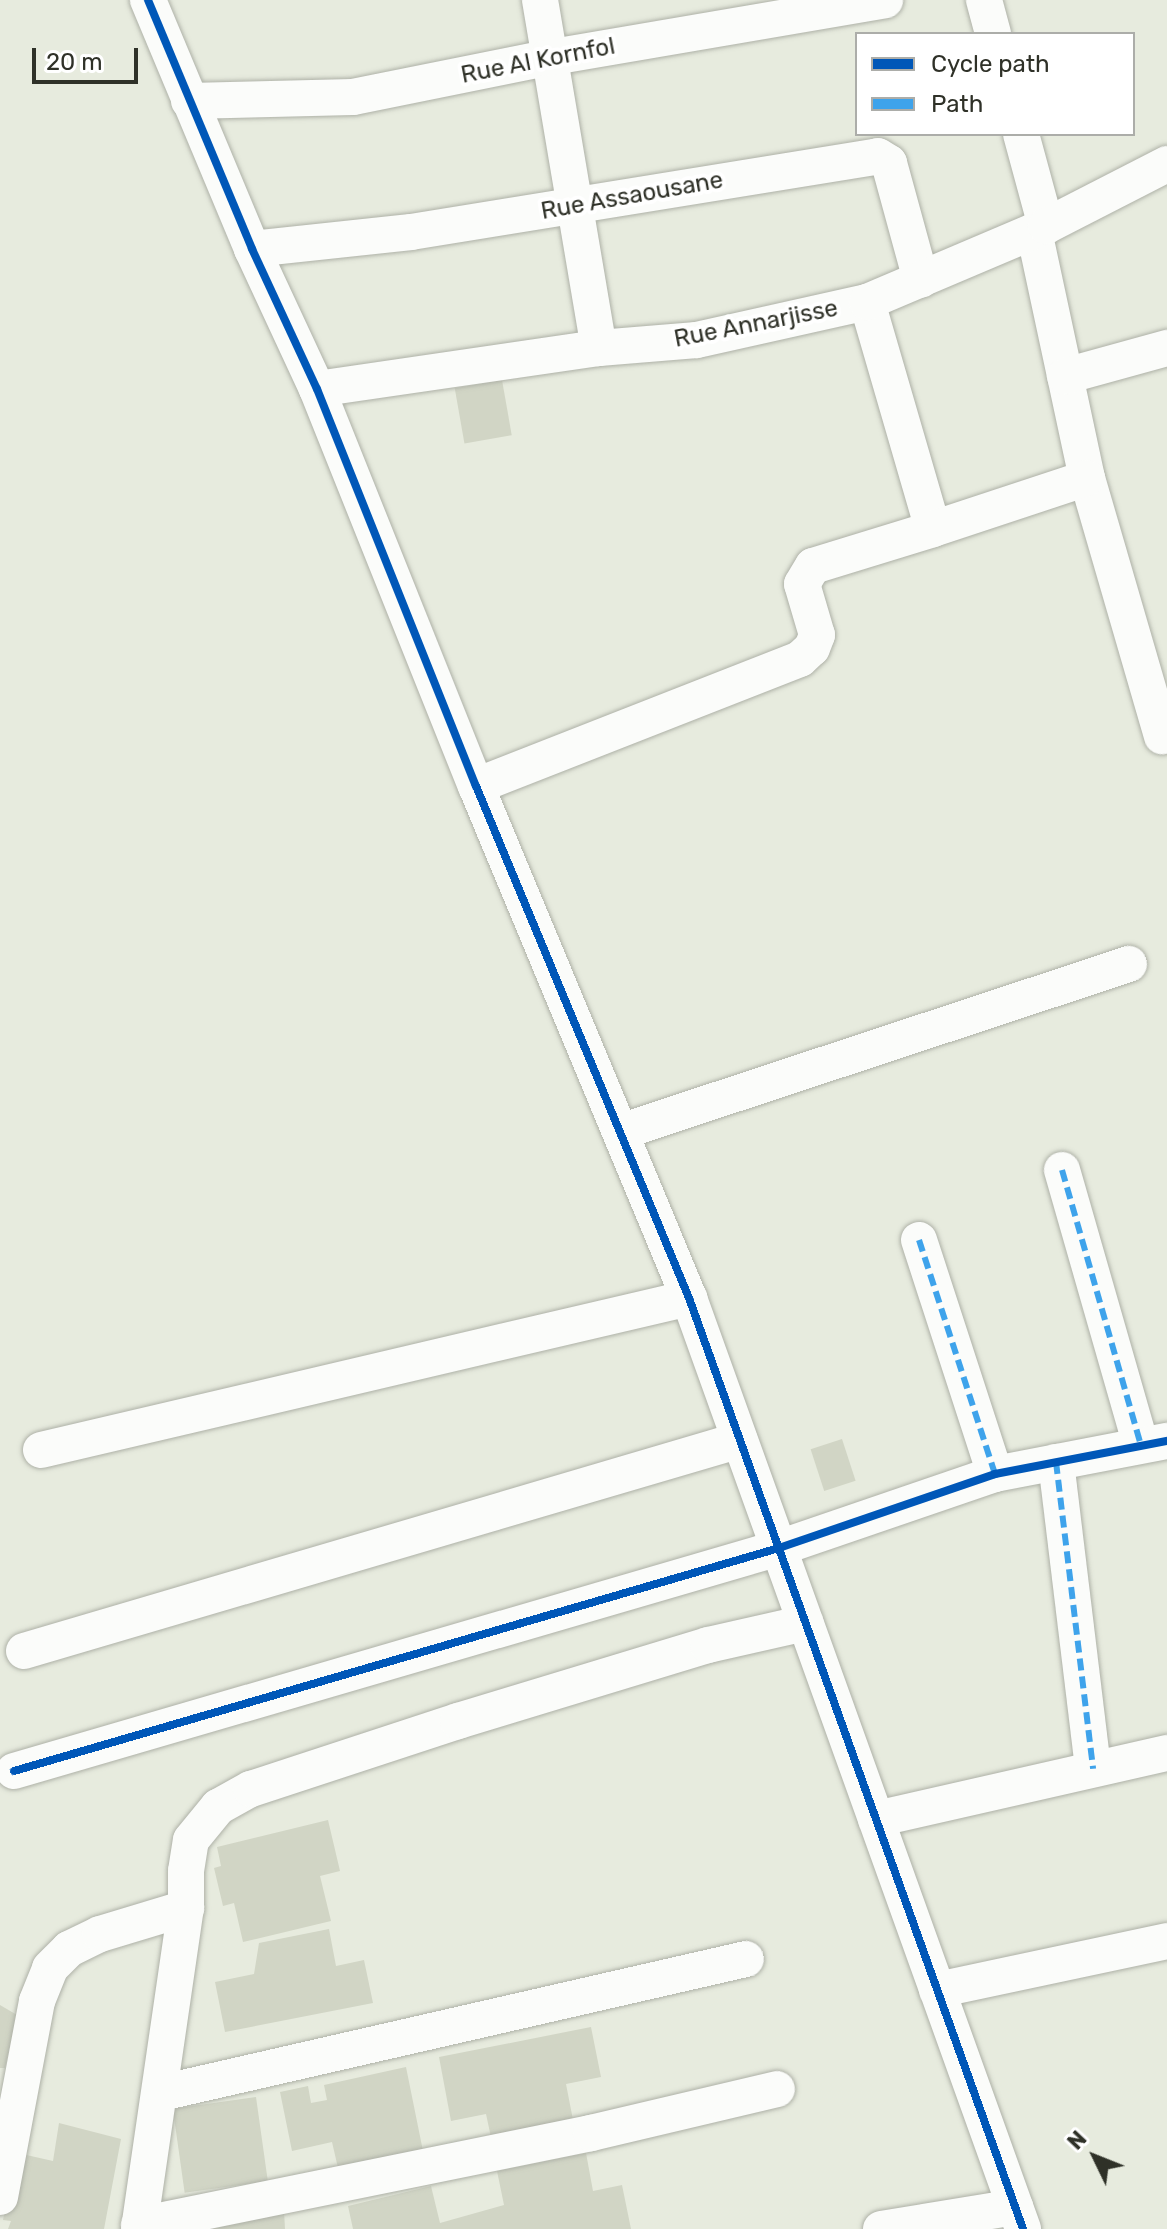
<!DOCTYPE html>
<style>
body{margin:0}
#map{position:relative;width:1167px;height:2229px;overflow:hidden;background:#e7ebde;font-family:Rubik,sans-serif}
div>[style]{position:absolute}
.building>*{inset:0;background:#d1d5c5;transform-origin:0 0}
.roads{filter:drop-shadow(0 0 2px #aeb1a7) drop-shadow(0 0 2px #aeb1a7)}
.street>*{height:36px;margin:-18px;padding:0 18px;transform-origin:18px;border-radius:18px;background:#fbfcfa}
.quiet>*{height:6px;margin-top:-3px;transform-origin:0;background:repeating-linear-gradient(90deg,#3ea3eb 0 12px,transparent 0 18px)}
.cycleway>*{height:8px;margin:-4px;padding:0 4px;transform-origin:4px;border-radius:4px;background:#0057b8}
span{translate:-50% -50%;white-space:nowrap;text-align:center;line-height:1.15;-webkit-text-stroke:8px #fff;paint-order:stroke}
.street-label{font-size:24px;color:#2f3128}
.legend{position:absolute;left:855px;top:32px;width:280px;height:104px;box-sizing:border-box;background:#fff;border:2px solid #acada9;margin:0;padding:10px 14px;list-style:none;font-size:24px;color:#2f3128}
.legend li{display:flex;align-items:center;gap:16px;height:40px}
.legend b{width:40px;border:2px solid #acada9}
.north{position:absolute;left:1055px;top:2117px;width:80px;height:80px;-webkit-text-stroke:6px #fff;paint-order:stroke;rotate:313deg;font-size:22px;font-weight:700;line-height:32px;text-align:center;color:#2f3128}
.north::after{content:'';display:block;margin:auto;width:28px;height:36px;background:#2f3128;clip-path:polygon(50% 0,100% 100%,50% 72%,0 100%)}
.scale{position:absolute;left:32px;top:48px;width:106px;height:36px;box-sizing:border-box;border:4px solid #2f3128;border-top:0;padding-left:10px;font-size:24px;line-height:28px;white-space:nowrap;color:#2f3128;-webkit-text-stroke:6px #fff;paint-order:stroke}
</style>
<div id="map">
<div class="building">
<i style="left:502px;top:380px;width:56px;height:48px;rotate:80deg"></i>
<i style="left:842px;top:1439px;width:44px;height:33px;rotate:72deg"></i>
<i style="clip-path:polygon(328px 1820px,340px 1871px,320px 1876px,331px 1921px,243px 1942px,234px 1903px,223px 1906px,214px 1868px,221px 1866px,217px 1847px)"></i>
<i style="clip-path:polygon(329px 1929px,336px 1966px,364px 1960px,373px 2003px,225px 2032px,215px 1982px,254px 1974px,259px 1943px)"></i>
<i style="clip-path:polygon(0 2005px,17px 2015px,5px 2068px,0 2068px)"></i>
<i style="clip-path:polygon(591px 2027px,601px 2077px,566px 2084px,574px 2125px,492px 2142px,486px 2114px,451px 2121px,439px 2057px)"></i>
<i style="clip-path:polygon(406px 2067px,424px 2156px,338px 2168px,332px 2142px,292px 2151px,280px 2092px,308px 2086px,311px 2103px,327px 2100px,324px 2085px)"></i>
<i style="left:256px;top:2097px;width:85px;height:84px;rotate:82deg"></i>
<i style="clip-path:polygon(59px 2123px,121px 2139px,104px 2229px,8px 2229px,11px 2221px,3px 2220px,12px 2170px,22px 2154px,53px 2161px)"></i>
<i style="clip-path:polygon(586px 2153px,593px 2191px,622px 2185px,631px 2229px,353px 2229px,348px 2206px,431px 2186px,440px 2223px,504px 2205px,497px 2171px)"></i>
<i style="clip-path:polygon(284px 2211px,285px 2229px,213px 2229px,213px 2228px)"></i>
</div>
<div class="roads">
<div class="street">
<i style="left:148px;top:0;width:270px;rotate:67.3deg"></i>
<i style="left:252px;top:249px;width:154px;rotate:65.1deg"></i>
<i style="left:317px;top:389px;width:428px;rotate:68.2deg"></i>
<i style="left:476px;top:786px;width:555px;rotate:67.41deg"></i>
<i style="left:689px;top:1298px;width:989px;rotate:70.26deg"></i>
<i style="left:540px;top:0;width:353px;rotate:80.4deg"></i>
<i style="left:984px;top:0;width:35px;rotate:75deg"></i>
<i style="left:189px;top:101px;width:164px;rotate:-1.4deg"></i>
<i style="left:353px;top:97px;width:198px;rotate:-11.4deg"></i>
<i style="left:547px;top:58px;width:343px;rotate:-9.7deg"></i>
<i style="left:1021px;top:134px;width:95px;rotate:74.8deg"></i>
<i style="left:1034px;top:231px;width:253px;rotate:77.9deg"></i>
<i style="left:1087px;top:478px;width:269px;rotate:73.8deg"></i>
<i style="left:252px;top:249px;width:160px;rotate:-6.1deg"></i>
<i style="left:411px;top:232px;width:473px;rotate:-9.2deg"></i>
<i style="left:878px;top:156px;width:13px;rotate:32deg"></i>
<i style="left:889px;top:163px;width:121px;rotate:74.7deg"></i>
<i style="left:867px;top:302px;width:236px;rotate:73.8deg"></i>
<i style="left:933px;top:529px;width:162px;rotate:-18.3deg"></i>
<i style="left:1065px;top:376px;width:106px;rotate:-15.4deg"></i>
<i style="left:317px;top:389px;width:285px;rotate:-8.3deg"></i>
<i style="left:599px;top:348px;width:98px;rotate:-4.7deg"></i>
<i style="left:697px;top:340px;width:174px;rotate:-12.6deg"></i>
<i style="left:867px;top:302px;width:194px;rotate:-23deg"></i>
<i style="left:1046px;top:226px;width:136px;rotate:-27.1deg"></i>
<i style="left:476px;top:786px;width:348px;rotate:-21.4deg"></i>
<i style="left:800px;top:659px;width:16px;rotate:-43deg"></i>
<i style="left:812px;top:648px;width:14px;rotate:-69deg"></i>
<i style="left:817px;top:635px;width:53px;rotate:-106.4deg"></i>
<i style="left:802px;top:584px;width:21px;rotate:-59deg"></i>
<i style="left:813px;top:566px;width:126px;rotate:-17.1deg"></i>
<i style="left:620px;top:1132px;width:536px;rotate:-18.27deg"></i>
<i style="left:1062px;top:1170px;width:286px;rotate:74deg"></i>
<i style="left:919px;top:1240px;width:246px;rotate:72deg"></i>
<i style="left:41px;top:1450px;width:666px;rotate:-13.2deg"></i>
<i style="left:1056px;top:1462px;width:309px;rotate:83.1deg"></i>
<i style="left:24px;top:1651px;width:746px;rotate:-16.42deg"></i>
<i style="left:14px;top:1771px;width:797px;rotate:-16.25deg"></i>
<i style="left:779px;top:1548px;width:228px;rotate:-18.9deg"></i>
<i style="left:995px;top:1474px;width:175px;rotate:-10.9deg"></i>
<i style="left:876px;top:1819px;width:298px;rotate:-12.8deg"></i>
<i style="left:937px;top:1990px;width:235px;rotate:-12deg"></i>
<i style="left:161px;top:2093px;width:600px;rotate:-12.9deg"></i>
<i style="left:0;top:2197px;width:199px;rotate:-79.3deg"></i>
<i style="left:37px;top:2001px;width:35px;rotate:-68deg"></i>
<i style="left:50px;top:1968px;width:27px;rotate:-45deg"></i>
<i style="left:69px;top:1949px;width:34px;rotate:-26deg"></i>
<i style="left:100px;top:1934px;width:90px;rotate:-16.8deg"></i>
<i style="left:139px;top:2225px;width:461px;rotate:-11.5deg"></i>
<i style="left:591px;top:2133px;width:191px;rotate:-13.3deg"></i>
<i style="left:139px;top:2229px;width:324px;rotate:-81.7deg"></i>
<i style="left:186px;top:1908px;width:37px;rotate:-90deg"></i>
<i style="left:186px;top:1871px;width:31px;rotate:-81deg"></i>
<i style="left:191px;top:1840px;width:43px;rotate:-50.7deg"></i>
<i style="left:218px;top:1807px;width:38px;rotate:-29deg"></i>
<i style="left:251px;top:1789px;width:218px;rotate:-18.2deg"></i>
<i style="left:458px;top:1721px;width:261px;rotate:-16.9deg"></i>
<i style="left:708px;top:1645px;width:100px;rotate:-12.7deg"></i>
<i style="left:881px;top:2229px;width:136px;rotate:-9.3deg"></i>
</div>
</div>
<div class="quiet">
<i style="left:1062px;top:1170px;width:286px;rotate:74deg"></i>
<i style="left:919px;top:1240px;width:246px;rotate:72deg"></i>
<i style="left:1056px;top:1462px;width:309px;rotate:83.1deg"></i>
</div>
<div class="cycleway">
<i style="left:148px;top:0;width:270px;rotate:67.3deg"></i>
<i style="left:252px;top:249px;width:154px;rotate:65.1deg"></i>
<i style="left:317px;top:389px;width:428px;rotate:68.2deg"></i>
<i style="left:476px;top:786px;width:555px;rotate:67.41deg"></i>
<i style="left:689px;top:1298px;width:989px;rotate:70.26deg"></i>
<i style="left:14px;top:1771px;width:797px;rotate:-16.25deg"></i>
<i style="left:779px;top:1548px;width:228px;rotate:-18.9deg"></i>
<i style="left:995px;top:1474px;width:175px;rotate:-10.9deg"></i>
</div>
<div class="street-label">
<span style="left:538px;top:61px;rotate:-11deg">Rue Al Kornfol</span>
<span style="left:632px;top:196px;rotate:-10deg">Rue Assaousane</span>
<span style="left:756px;top:324px;rotate:-11deg">Rue Annarjisse</span>
</div>
<ul class="legend">
<li><b style="height:10px;background:#0057b8"></b>Cycle path</li>
<li><b style="height:10px;background:#3ea3eb"></b>Path</li>
</ul>
<div class="north">N</div>
<div class="scale">20 m</div>
</div>
